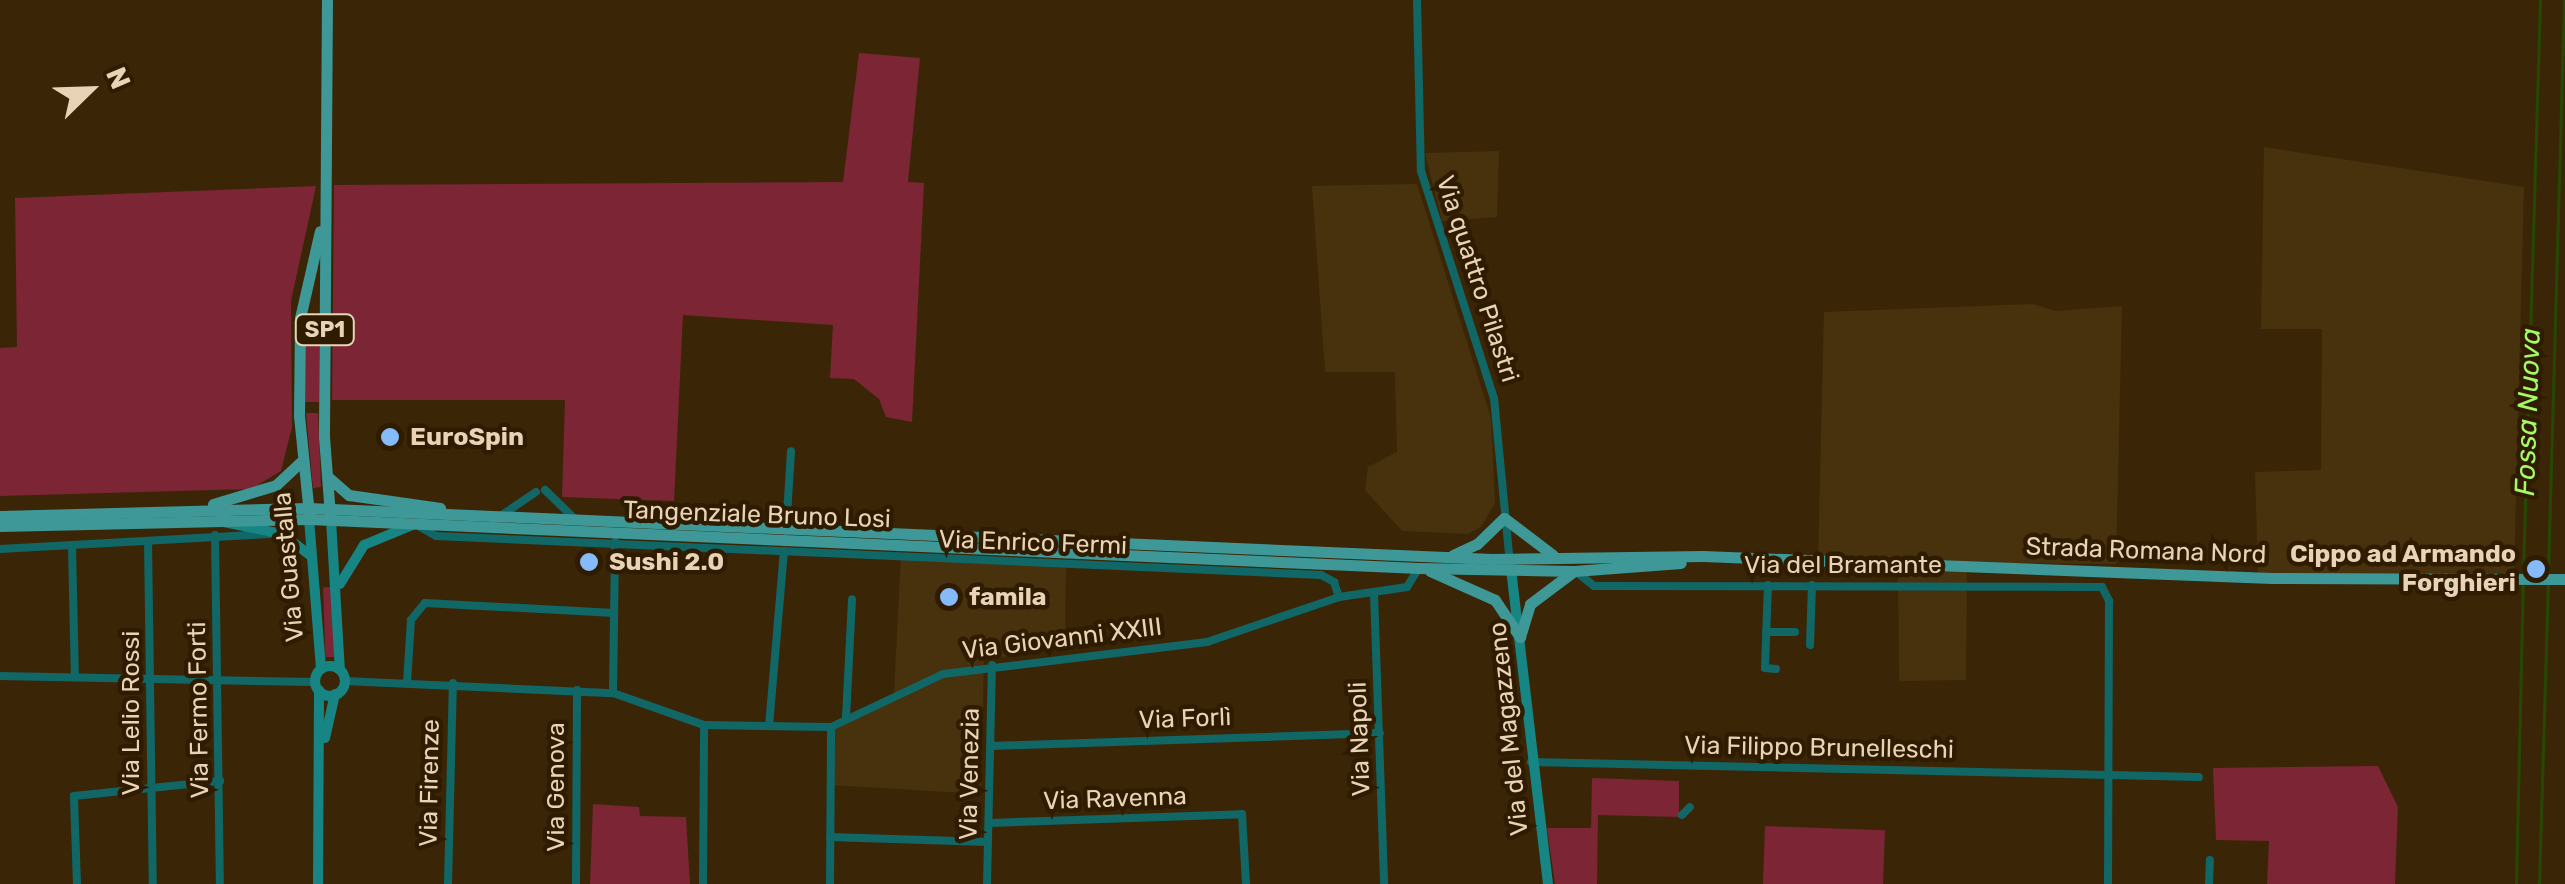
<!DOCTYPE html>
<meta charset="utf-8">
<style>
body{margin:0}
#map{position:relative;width:2565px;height:884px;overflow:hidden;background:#3a2607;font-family:Rubik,sans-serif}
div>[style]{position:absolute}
.built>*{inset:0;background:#48310d}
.green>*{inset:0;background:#7b2535;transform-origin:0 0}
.stream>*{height:2.5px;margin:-1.25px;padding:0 1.25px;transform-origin:1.25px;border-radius:1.25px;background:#264803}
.street>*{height:8px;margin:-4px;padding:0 4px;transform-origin:4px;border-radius:4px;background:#116766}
.secondary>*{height:10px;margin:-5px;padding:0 5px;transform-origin:5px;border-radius:5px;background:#178583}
.secondary>.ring{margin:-5px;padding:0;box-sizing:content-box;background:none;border:10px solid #178583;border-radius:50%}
.primary>*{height:11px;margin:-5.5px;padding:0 5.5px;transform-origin:5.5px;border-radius:5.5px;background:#3e9897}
.dots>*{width:28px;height:28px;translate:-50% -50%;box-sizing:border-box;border:5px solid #2f1c00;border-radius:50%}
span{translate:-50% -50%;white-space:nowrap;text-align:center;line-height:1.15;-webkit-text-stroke:9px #2f1c00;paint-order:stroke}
.shield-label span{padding:2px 8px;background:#2f1c00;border:2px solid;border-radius:8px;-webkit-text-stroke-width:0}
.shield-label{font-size:22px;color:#e9d3b7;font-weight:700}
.street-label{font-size:25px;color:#e9d3b7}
.poi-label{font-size:25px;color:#e9d3b7;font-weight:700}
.left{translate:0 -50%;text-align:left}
.right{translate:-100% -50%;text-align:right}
.water-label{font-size:28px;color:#a6f966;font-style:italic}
.north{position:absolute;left:40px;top:40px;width:100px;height:100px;-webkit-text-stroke:8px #2f1c00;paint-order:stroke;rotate:67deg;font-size:28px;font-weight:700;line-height:40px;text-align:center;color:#e9d3b7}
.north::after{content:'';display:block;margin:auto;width:35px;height:45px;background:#e9d3b7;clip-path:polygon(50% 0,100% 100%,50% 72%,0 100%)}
</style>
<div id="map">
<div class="built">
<i style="clip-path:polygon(2264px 147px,2524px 187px,2514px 574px,2258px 573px,2255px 472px,2321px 470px,2322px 329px,2261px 329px)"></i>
<i style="clip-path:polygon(1499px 151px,1497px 217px,1442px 221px,1425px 153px)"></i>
<i style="clip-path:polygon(1417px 184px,1491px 418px,1495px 503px,1481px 527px,1468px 534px,1402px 531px,1365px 490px,1368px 467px,1397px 452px,1395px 372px,1325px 372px,1312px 186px)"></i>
<i style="clip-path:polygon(2033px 304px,2056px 311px,2122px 306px,2116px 564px,1967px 563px,1966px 680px,1899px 681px,1898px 562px,1818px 559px,1824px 312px)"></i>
<i style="clip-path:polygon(901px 555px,1066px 564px,1065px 647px,984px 660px,981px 794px,830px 785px,833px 727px,894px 693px)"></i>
</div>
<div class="green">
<i style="clip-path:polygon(859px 53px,920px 58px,908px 182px,924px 183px,912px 422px,886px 417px,879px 399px,854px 379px,830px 378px,833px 325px,683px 315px,674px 501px,562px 497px,565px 400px,332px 400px,334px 185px,843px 182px)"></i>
<i style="clip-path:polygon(316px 186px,291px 301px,292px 427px,281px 471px,251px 489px,0 496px,0 348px,17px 347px,15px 198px)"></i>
<i style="clip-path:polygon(310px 317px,319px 318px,319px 402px,302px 402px,304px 322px)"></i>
<i style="clip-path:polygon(306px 413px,318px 413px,321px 487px,313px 488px)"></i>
<i style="left:332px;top:587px;width:70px;height:9px;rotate:88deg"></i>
<i style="clip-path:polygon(2378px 766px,2398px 807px,2395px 884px,2267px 884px,2269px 841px,2216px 840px,2213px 768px)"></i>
<i style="clip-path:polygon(1592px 778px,1679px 781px,1679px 817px,1598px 815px,1597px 884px,1555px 884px,1547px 828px,1591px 828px)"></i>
<i style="clip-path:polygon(593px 804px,639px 807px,640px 816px,686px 817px,690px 884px,590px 884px)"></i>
<i style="left:1765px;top:826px;width:120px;height:58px;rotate:2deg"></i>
</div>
<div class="stream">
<i style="left:2523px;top:573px;width:573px;rotate:-88.3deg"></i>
<i style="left:2548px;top:573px;width:573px;rotate:-88.4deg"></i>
<i style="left:2516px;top:884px;width:298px;rotate:-88.7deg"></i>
<i style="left:2539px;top:884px;width:303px;rotate:-88.3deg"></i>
</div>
<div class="street">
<i style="left:1417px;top:0;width:171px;rotate:88.7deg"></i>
<i style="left:1421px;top:171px;width:238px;rotate:72.2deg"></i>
<i style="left:1494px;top:398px;width:166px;rotate:84.5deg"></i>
<i style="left:545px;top:490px;width:40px;rotate:44deg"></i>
<i style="left:502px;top:515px;width:41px;rotate:-34.1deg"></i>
<i style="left:420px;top:527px;width:18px;rotate:29deg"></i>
<i style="left:436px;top:536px;width:886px;rotate:2.52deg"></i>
<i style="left:1321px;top:575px;width:15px;rotate:28deg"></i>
<i style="left:1334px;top:582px;width:16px;rotate:72deg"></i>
<i style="left:786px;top:531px;width:80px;rotate:-86.4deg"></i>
<i style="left:215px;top:535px;width:349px;rotate:89.2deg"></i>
<i style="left:148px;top:541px;width:343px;rotate:89.2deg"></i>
<i style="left:72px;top:547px;width:130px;rotate:88.7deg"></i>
<i style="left:0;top:549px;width:270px;rotate:-3.2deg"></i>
<i style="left:1575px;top:571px;width:24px;rotate:38deg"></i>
<i style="left:1594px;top:586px;width:508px;rotate:0.11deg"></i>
<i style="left:2102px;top:587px;width:16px;rotate:63deg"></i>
<i style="left:2109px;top:601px;width:283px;rotate:90.2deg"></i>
<i style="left:1768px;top:585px;width:83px;rotate:92.1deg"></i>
<i style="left:1765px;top:668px;width:11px;rotate:5deg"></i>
<i style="left:1374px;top:593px;width:291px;rotate:88deg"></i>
<i style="left:1766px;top:632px;width:29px"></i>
<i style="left:1810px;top:645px;width:60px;rotate:-88.1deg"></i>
<i style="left:0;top:676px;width:315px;rotate:1.1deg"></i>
<i style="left:344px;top:681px;width:269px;rotate:2.6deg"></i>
<i style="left:613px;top:693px;width:96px;rotate:19.4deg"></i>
<i style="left:704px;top:725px;width:127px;rotate:0.9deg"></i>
<i style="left:831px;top:727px;width:124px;rotate:-25.3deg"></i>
<i style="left:943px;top:674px;width:266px;rotate:-6.9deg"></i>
<i style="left:1207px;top:642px;width:139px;rotate:-18.8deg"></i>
<i style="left:1339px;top:597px;width:69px;rotate:-8.4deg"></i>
<i style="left:1407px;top:587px;width:22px;rotate:-58deg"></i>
<i style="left:407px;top:682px;width:62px;rotate:-86.3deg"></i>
<i style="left:411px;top:620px;width:22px;rotate:-51deg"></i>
<i style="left:425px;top:603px;width:189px;rotate:3deg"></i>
<i style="left:613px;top:693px;width:151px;rotate:-89.2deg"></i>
<i style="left:846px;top:718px;width:119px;rotate:-87.1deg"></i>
<i style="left:769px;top:726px;width:176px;rotate:-85.1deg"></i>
<i style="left:991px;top:746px;width:389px;rotate:-1.9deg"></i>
<i style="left:1531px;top:762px;width:668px;rotate:1.29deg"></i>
<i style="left:1682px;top:815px;width:11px;rotate:-45deg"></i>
<i style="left:990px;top:823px;width:252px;rotate:-2deg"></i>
<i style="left:1242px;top:814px;width:70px;rotate:86.7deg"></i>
<i style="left:830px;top:837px;width:158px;rotate:1.8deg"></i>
<i style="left:77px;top:884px;width:88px;rotate:-92deg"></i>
<i style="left:74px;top:796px;width:147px;rotate:-5.9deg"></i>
<i style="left:448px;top:884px;width:201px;rotate:-88.6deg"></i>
<i style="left:576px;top:884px;width:194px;rotate:-89.7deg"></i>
<i style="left:703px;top:884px;width:159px;rotate:-89.6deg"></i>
<i style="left:830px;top:884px;width:157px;rotate:-89.6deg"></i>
<i style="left:987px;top:884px;width:219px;rotate:-88.7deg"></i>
<i style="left:2209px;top:884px;width:24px;rotate:-88deg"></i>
</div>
<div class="secondary">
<i style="left:309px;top:519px;width:150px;rotate:85.4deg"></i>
<i style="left:331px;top:520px;width:150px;rotate:86.6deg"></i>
<i style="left:219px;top:521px;width:64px;rotate:11.7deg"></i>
<i style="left:282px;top:534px;width:36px;rotate:37deg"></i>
<i style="left:1511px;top:569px;width:317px;rotate:83.3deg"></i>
<i style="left:340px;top:584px;width:46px;rotate:-58.4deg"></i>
<i style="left:364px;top:545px;width:52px;rotate:-22.6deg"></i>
<i class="ring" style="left:315px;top:666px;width:20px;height:20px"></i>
<i style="left:325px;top:738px;width:45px;rotate:-77.2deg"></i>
<i style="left:318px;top:884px;width:194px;rotate:-89.7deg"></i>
</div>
<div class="primary">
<i style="left:327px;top:0;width:437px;rotate:90.4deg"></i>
<i style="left:324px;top:437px;width:78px;rotate:85.6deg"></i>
<i style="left:328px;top:477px;width:28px;rotate:41deg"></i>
<i style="left:349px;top:495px;width:92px;rotate:8.1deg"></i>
<i style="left:213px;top:504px;width:66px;rotate:-16.8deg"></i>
<i style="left:276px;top:485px;width:34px;rotate:-43deg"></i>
<i style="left:309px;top:514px;width:99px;rotate:-95.8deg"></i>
<i style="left:299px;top:416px;width:98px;rotate:-89.4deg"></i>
<i style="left:300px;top:318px;width:89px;rotate:-77.1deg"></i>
<i style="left:0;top:516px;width:308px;rotate:-1.5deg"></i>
<i style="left:308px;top:508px;width:1185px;rotate:2.47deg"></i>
<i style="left:1492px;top:559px;width:211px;rotate:-0.8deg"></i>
<i style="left:1703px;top:556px;width:569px;rotate:2.21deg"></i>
<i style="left:2272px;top:578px;width:293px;rotate:0.2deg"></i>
<i style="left:0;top:526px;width:309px;rotate:-1.3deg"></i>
<i style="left:309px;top:519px;width:1111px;rotate:2.53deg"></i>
<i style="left:1419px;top:568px;width:155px;rotate:1.1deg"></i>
<i style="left:1574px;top:571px;width:107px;rotate:-4.3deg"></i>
<i style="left:1453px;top:555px;width:26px;rotate:-25deg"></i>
<i style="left:1477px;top:544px;width:37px;rotate:-44deg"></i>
<i style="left:1504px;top:518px;width:61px;rotate:37.1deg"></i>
<i style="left:1430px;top:571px;width:71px;rotate:24deg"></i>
<i style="left:1495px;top:600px;width:45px;rotate:56deg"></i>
<i style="left:1520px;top:637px;width:34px;rotate:-73deg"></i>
<i style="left:1530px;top:604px;width:55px;rotate:-36.9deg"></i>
</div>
<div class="dots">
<i style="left:390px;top:437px;background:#86bbfb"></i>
<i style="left:589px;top:562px;background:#86bbfb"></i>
<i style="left:2536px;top:569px;background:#86bbfb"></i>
<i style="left:949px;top:597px;background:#86bbfb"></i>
</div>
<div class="shield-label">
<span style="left:325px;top:330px">SP1</span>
</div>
<div class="street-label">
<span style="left:1477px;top:279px;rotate:72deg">Via quattro Pilastri</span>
<span style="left:757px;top:515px;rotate:2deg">Tangenziale Bruno Losi</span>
<span style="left:1033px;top:543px;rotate:2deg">Via Enrico Fermi</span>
<span style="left:2146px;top:551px;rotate:2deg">Strada Romana Nord</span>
<span style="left:1843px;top:565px">Via del Bramante</span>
<span style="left:289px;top:567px;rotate:-95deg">Via Guastalla</span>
<span style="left:1062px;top:639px;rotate:-7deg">Via Giovanni XXIII</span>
<span style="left:199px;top:710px;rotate:-91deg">Via Fermo Forti</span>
<span style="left:131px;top:713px;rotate:-90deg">Via Lelio Rossi</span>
<span style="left:1185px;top:719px;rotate:-2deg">Via Forlì</span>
<span style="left:1509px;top:729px;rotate:-96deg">Via del Magazzeno</span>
<span style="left:1360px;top:739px;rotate:-92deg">Via Napoli</span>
<span style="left:1819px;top:748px;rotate:1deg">Via Filippo Brunelleschi</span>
<span style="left:970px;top:774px;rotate:-89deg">Via Venezia</span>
<span style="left:430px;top:783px;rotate:-89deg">Via Firenze</span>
<span style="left:556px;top:787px;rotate:-90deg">Via Genova</span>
<span style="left:1115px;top:799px;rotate:-2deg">Via Ravenna</span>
</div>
<div class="poi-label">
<span class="left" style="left:410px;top:437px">EuroSpin</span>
<span class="right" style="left:2516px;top:569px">Cippo ad Armando<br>Forghieri</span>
<span class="left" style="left:609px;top:562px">Sushi 2.0</span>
<span class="left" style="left:969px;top:597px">famila</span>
</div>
<div class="water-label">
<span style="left:2528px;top:412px;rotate:-88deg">Fossa Nuova</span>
</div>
<div class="north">N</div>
</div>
